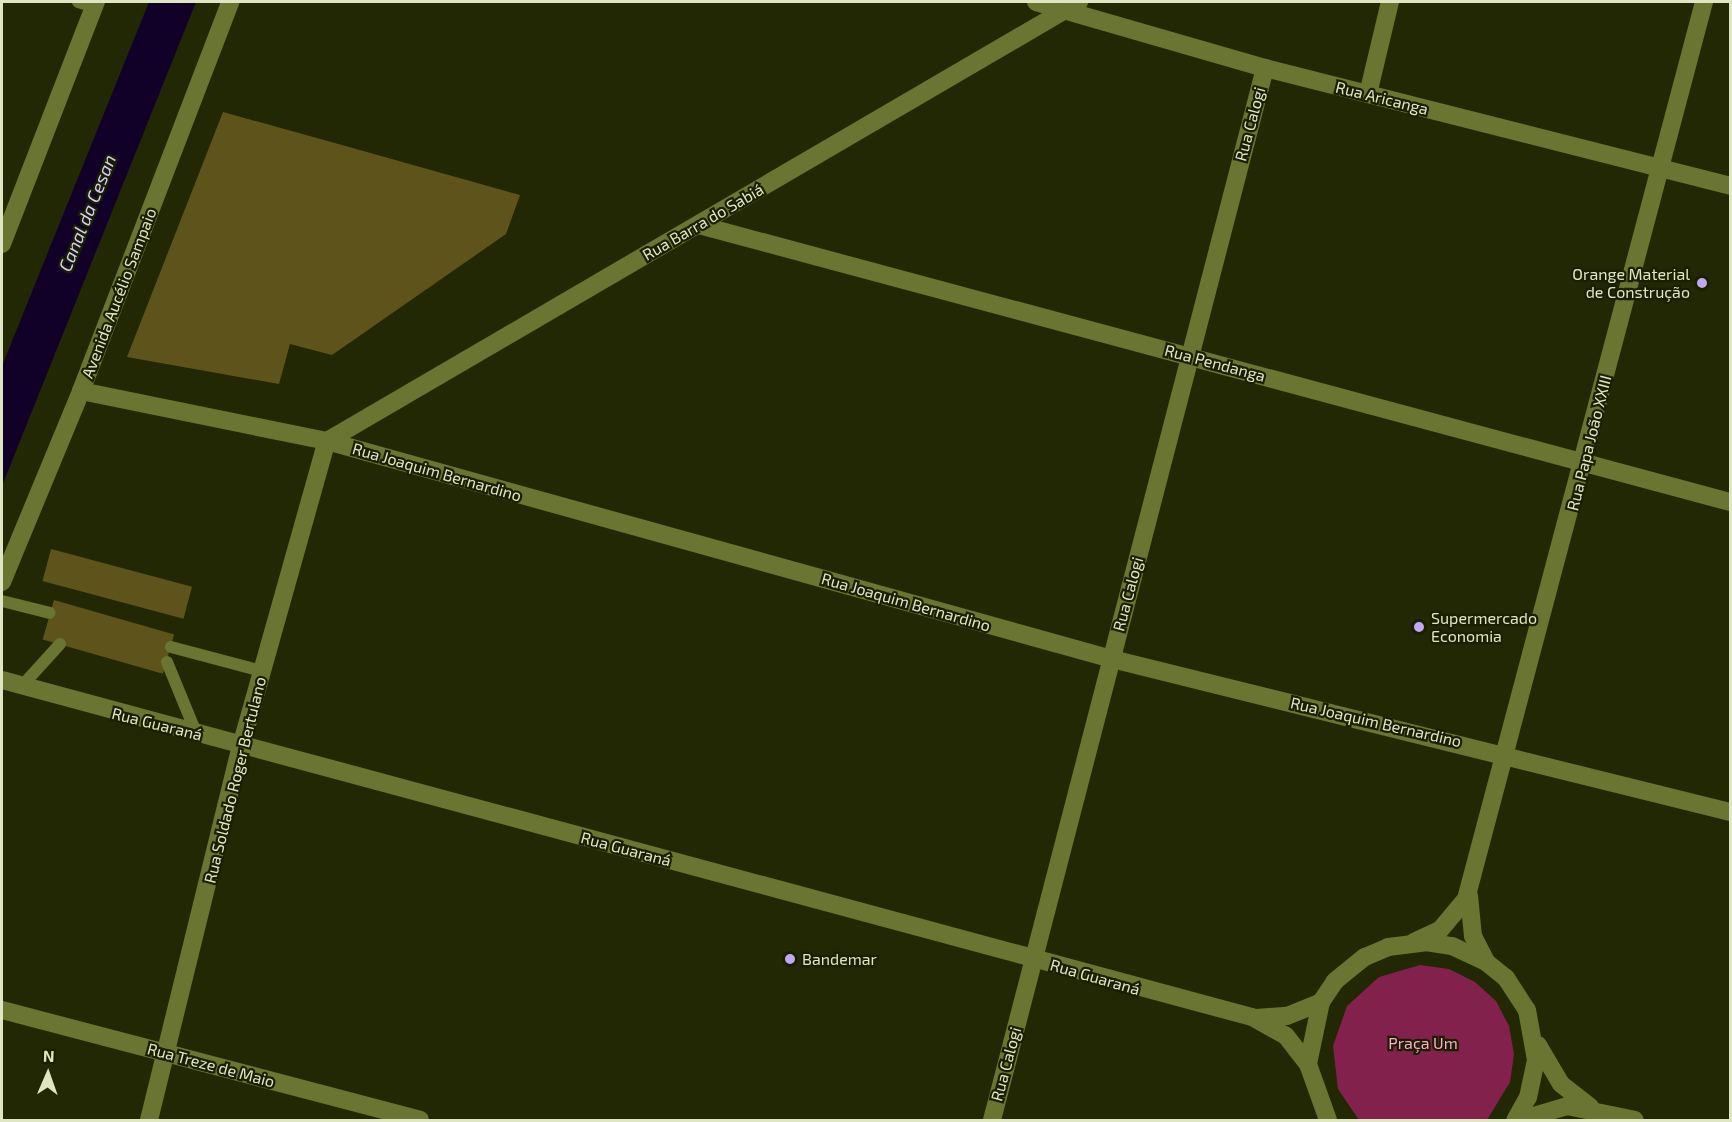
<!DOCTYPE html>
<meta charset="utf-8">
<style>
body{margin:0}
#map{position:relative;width:1732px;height:1122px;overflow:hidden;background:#222803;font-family:"Exo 2",sans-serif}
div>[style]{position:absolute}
.green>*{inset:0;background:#82224c}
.water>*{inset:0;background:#110028}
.building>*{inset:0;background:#5e541b;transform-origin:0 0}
.service>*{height:12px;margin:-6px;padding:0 6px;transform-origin:6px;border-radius:6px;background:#697530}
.minor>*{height:18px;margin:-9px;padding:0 9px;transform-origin:9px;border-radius:9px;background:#697530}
.tertiary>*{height:18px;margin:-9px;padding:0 9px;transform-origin:9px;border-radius:9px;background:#697530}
.dots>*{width:16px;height:16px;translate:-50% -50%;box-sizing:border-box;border:3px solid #191f00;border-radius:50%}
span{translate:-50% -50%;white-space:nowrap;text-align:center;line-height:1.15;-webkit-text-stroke:4.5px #191f00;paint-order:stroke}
.street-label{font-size:16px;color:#dee6c3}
.poi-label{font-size:16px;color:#dee6c3}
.right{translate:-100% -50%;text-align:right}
.left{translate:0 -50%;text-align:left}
.park-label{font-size:16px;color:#fdabc6}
.water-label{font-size:18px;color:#d9cbfb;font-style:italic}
.frame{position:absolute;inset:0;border:3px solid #dee6c3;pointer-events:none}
.north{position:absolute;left:18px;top:1044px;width:60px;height:60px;-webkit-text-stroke:4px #191f00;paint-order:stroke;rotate:2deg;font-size:16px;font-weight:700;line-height:24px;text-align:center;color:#dee6c3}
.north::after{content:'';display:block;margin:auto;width:21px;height:27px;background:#dee6c3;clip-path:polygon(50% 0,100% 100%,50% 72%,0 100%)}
</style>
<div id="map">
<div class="green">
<i style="clip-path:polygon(1420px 965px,1449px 969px,1475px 982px,1496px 1001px,1509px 1026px,1514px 1054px,1510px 1082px,1487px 1120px,1359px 1120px,1338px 1089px,1333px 1046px,1347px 1006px,1379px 977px)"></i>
</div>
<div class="water">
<i style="clip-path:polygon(149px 2px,196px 2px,2px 486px,2px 366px)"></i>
</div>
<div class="building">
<i style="clip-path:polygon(223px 112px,349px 147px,520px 195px,506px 234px,332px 355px,290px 344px,279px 384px,127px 357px)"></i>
<i style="left:51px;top:549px;width:146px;height:33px;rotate:15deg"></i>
<i style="left:54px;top:600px;width:125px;height:41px;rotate:16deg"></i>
</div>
<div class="service">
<i style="left:78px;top:2px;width:17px;rotate:17deg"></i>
<i style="left:2px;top:601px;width:49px;rotate:14deg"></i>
<i style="left:171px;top:647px;width:94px;rotate:14.8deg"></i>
<i style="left:167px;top:662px;width:79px;rotate:67.7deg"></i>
<i style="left:21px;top:687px;width:58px;rotate:-47.8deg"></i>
</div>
<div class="minor">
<i style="left:1036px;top:2px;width:238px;rotate:16.1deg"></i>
<i style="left:1265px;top:68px;width:480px;rotate:14.2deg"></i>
<i style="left:1368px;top:94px;width:95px;rotate:-76.6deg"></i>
<i style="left:699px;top:225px;width:1068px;rotate:15.04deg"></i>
<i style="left:2px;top:244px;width:260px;rotate:-68.8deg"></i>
<i style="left:81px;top:391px;width:251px;rotate:11.5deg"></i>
<i style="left:327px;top:441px;width:815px;rotate:15.52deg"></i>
<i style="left:1112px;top:659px;width:637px;rotate:13.91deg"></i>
<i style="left:327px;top:441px;width:871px;rotate:-30.28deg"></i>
<i style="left:2px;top:582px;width:207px;rotate:-67.5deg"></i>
<i style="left:81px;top:391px;width:417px;rotate:-69deg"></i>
<i style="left:2px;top:1010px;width:432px;rotate:14.7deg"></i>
<i style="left:149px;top:1120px;width:385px;rotate:-76.2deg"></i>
<i style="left:241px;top:746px;width:317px;rotate:-74.3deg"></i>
<i style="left:992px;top:1120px;width:1087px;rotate:-75.45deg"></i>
</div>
<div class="tertiary">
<i style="left:2px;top:680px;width:1295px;rotate:15.09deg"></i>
<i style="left:1252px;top:1017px;width:39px;rotate:29deg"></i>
<i style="left:1286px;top:1036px;width:36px;rotate:52deg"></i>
<i style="left:1469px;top:896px;width:40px;rotate:84.3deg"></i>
<i style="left:1473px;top:936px;width:28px;rotate:63deg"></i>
<i style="left:1414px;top:942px;width:29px;rotate:-25deg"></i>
<i style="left:1440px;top:930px;width:40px;rotate:-50deg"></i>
<i style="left:1466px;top:899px;width:928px;rotate:-75.14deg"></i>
<i style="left:1256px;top:1018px;width:31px;rotate:-4deg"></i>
<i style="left:1287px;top:1016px;width:37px;rotate:-22deg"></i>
<i style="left:1538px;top:1045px;width:45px;rotate:59.5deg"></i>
<i style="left:1561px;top:1084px;width:37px;rotate:38deg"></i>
<i style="left:1328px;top:1120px;width:59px;rotate:-109.7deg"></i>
<i style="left:1308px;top:1064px;width:63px;rotate:-78.2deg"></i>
<i style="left:1321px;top:1002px;width:25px;rotate:-56deg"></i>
<i style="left:1335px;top:981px;width:38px;rotate:-39deg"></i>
<i style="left:1365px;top:957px;width:25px;rotate:-23deg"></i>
<i style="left:1388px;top:947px;width:38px;rotate:-7deg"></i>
<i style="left:1426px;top:942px;width:26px;rotate:9deg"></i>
<i style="left:1452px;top:946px;width:38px;rotate:25deg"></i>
<i style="left:1486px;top:962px;width:26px;rotate:39deg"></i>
<i style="left:1506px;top:978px;width:38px;rotate:57deg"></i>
<i style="left:1527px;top:1010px;width:51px;rotate:79.8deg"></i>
<i style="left:1536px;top:1060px;width:38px;rotate:102deg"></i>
<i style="left:1528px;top:1097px;width:26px;rotate:119deg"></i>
<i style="left:1520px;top:1120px;width:49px;rotate:-16.6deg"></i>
<i style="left:1567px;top:1106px;width:69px;rotate:11.6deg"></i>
</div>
<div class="dots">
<i style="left:1702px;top:283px;background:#c0a8f3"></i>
<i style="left:1419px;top:627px;background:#c0a8f3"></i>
<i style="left:790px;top:959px;background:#c0a8f3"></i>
</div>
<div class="street-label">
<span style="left:1382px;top:98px;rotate:14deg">Rua Aricanga</span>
<span style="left:1250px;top:124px;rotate:-75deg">Rua Calogi</span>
<span style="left:703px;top:222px;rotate:-30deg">Rua Barra do Sabiá</span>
<span style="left:119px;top:293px;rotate:-69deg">Avenida Aucélio Sampaio</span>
<span style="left:1215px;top:363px;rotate:15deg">Rua Pendanga</span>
<span style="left:1589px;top:443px;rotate:-76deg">Rua Papa João XXIII</span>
<span style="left:437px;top:472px;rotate:16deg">Rua Joaquim Bernardino</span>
<span style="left:1128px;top:594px;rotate:-75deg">Rua Calogi</span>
<span style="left:906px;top:602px;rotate:16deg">Rua Joaquim Bernardino</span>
<span style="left:1376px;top:722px;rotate:13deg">Rua Joaquim Bernardino</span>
<span style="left:157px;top:724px;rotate:14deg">Rua Guaraná</span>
<span style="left:235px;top:780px;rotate:-76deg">Rua Soldado Roger Bertulano</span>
<span style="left:626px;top:849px;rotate:15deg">Rua Guaraná</span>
<span style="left:1095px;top:977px;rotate:16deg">Rua Guaraná</span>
<span style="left:1006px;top:1064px;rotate:-75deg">Rua Calogi</span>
<span style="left:211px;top:1065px;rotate:15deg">Rua Treze de Maio</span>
</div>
<div class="poi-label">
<span class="right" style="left:1690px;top:283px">Orange Material<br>de Construção</span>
<span class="left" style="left:1431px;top:627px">Supermercado<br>Economia</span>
<span class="left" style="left:802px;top:959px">Bandemar</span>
</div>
<div class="park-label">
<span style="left:1423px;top:1043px">Praça Um</span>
</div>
<div class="water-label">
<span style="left:87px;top:213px;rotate:-68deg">Canal da Cesan</span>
</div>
<div class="frame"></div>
<div class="north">N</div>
</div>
